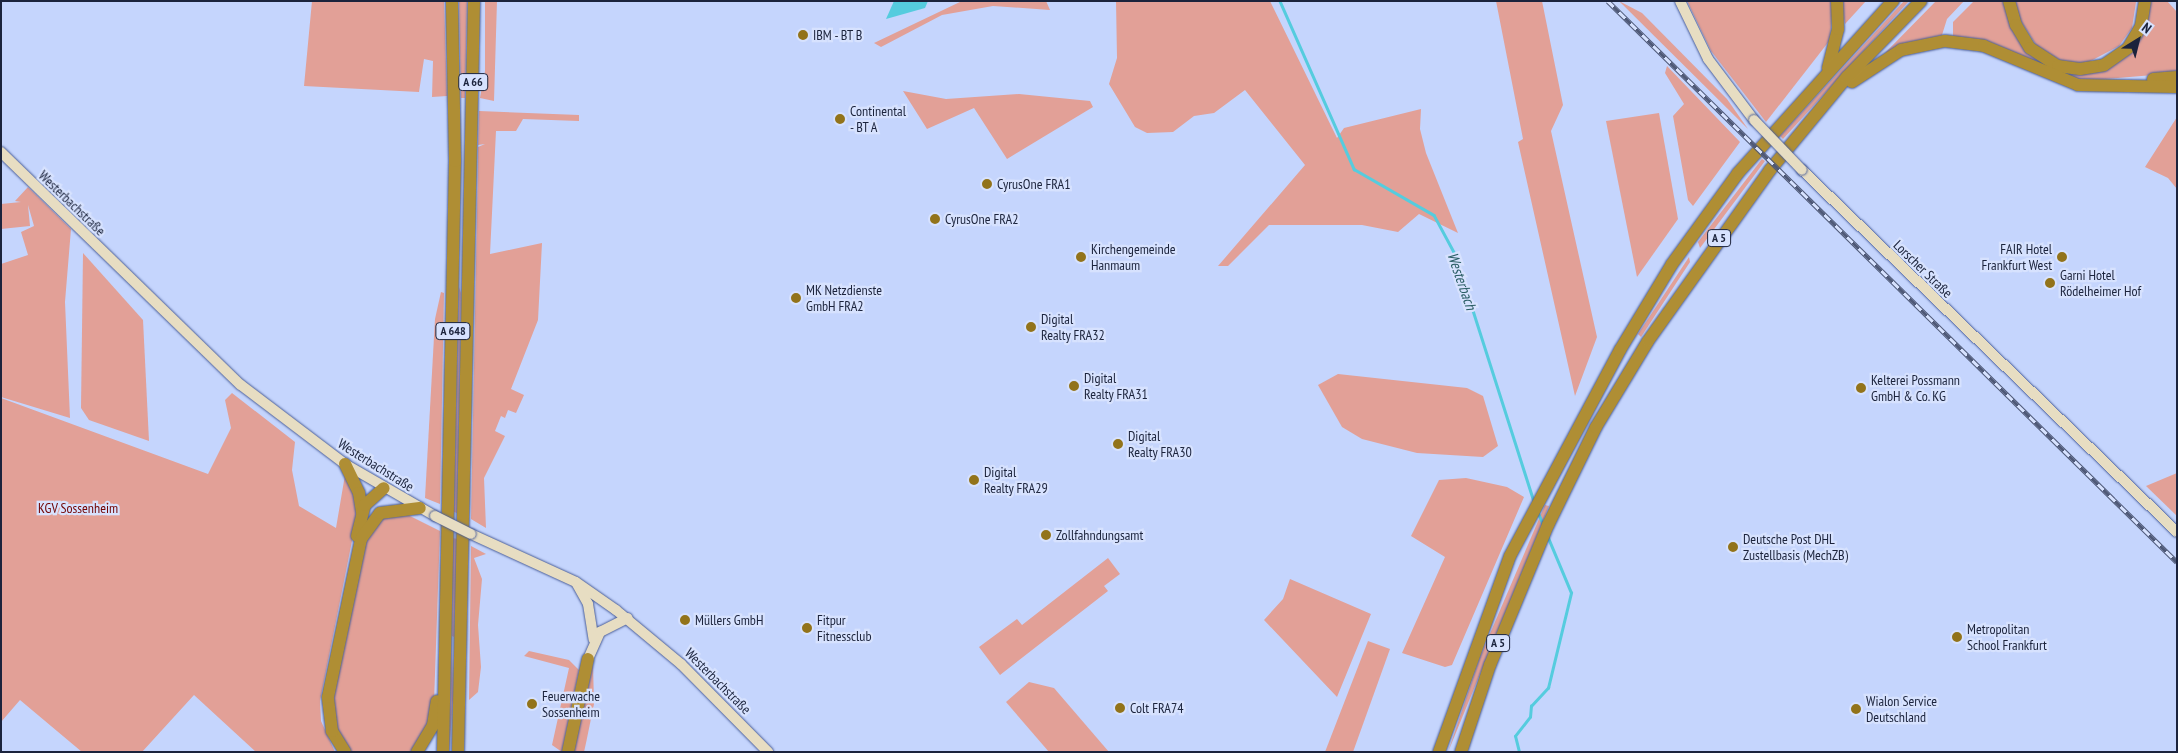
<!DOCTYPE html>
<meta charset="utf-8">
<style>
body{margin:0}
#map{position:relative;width:2178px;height:753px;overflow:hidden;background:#c5d5fd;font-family:"PT Sans Narrow",sans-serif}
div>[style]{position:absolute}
.green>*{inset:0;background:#e2a097}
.water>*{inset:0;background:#55ccde}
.stream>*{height:2.5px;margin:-1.25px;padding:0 1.25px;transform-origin:1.25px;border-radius:1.25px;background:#55ccde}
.roads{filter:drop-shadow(0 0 1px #4a5e99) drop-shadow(0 0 1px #4a5e99)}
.secondary>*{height:10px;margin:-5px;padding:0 5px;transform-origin:5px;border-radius:5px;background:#e7ddc2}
.motorway>*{height:12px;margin:-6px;padding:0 6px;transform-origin:6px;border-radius:6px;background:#af8e34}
.rail>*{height:4.5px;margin-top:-2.25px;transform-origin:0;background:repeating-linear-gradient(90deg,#d7e2fe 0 8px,#4f5977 0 16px);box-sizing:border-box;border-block:1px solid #4f5977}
.bridges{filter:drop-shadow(0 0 1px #4a5e99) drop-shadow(0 0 1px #4a5e99)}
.secondary-bridge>*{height:10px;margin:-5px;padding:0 5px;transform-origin:5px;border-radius:5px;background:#e7ddc2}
.dots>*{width:14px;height:14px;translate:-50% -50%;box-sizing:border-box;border:2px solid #d7e2fe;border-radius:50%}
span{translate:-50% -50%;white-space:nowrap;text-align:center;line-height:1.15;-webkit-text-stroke:4.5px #d7e2fe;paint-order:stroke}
.shield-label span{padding:1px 4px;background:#d7e2fe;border:1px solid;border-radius:4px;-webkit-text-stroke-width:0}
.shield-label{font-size:12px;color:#1b233c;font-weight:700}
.poi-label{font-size:14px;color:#1b233c}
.left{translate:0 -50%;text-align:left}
.right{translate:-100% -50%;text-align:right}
.street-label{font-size:14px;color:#1b233c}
.park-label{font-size:14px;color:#710506}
.water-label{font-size:15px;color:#295c63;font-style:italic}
.frame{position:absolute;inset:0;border:2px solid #1b233c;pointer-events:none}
.north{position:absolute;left:2113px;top:15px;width:50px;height:50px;-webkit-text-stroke:4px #d7e2fe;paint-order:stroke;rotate:36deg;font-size:14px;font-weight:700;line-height:20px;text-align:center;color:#1b233c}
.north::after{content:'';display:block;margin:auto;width:18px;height:22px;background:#1b233c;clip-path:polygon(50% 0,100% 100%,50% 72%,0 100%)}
</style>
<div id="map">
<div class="green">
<i style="clip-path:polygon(312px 1px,444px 1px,447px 96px,432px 97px,433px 61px,424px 59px,419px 92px,304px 86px)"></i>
<i style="clip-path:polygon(459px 1px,467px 1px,465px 98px,461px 98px)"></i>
<i style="clip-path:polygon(485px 1px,497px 1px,494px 101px,480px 98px,485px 71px)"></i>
<i style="clip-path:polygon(962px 1px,1046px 1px,1050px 10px,993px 6px,942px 15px,881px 47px,874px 43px)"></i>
<i style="clip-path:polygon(1116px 1px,1270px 1px,1337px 138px,1344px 128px,1421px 109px,1420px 129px,1426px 153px,1458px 233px,1419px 214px,1398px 232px,1362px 225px,1269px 225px,1228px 266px,1218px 266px,1305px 165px,1245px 90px,1214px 113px,1194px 116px,1173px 132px,1147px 133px,1135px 127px,1109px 84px,1117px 58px)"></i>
<i style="clip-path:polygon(1496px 1px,1542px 1px,1563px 105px,1551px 131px,1597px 337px,1575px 396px,1518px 142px,1523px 139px)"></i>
<i style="clip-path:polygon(1619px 1px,1642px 13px,1727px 99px,1748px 129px)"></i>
<i style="clip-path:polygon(1687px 1px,1833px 1px,1830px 40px,1766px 122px,1711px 51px)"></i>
<i style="clip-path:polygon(1841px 1px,1866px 1px,1845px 24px)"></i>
<i style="clip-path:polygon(1904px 1px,1909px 1px,1783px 139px,1780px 136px)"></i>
<i style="clip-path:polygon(1936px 1px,1964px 1px,1947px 19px,1942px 35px,1885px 53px)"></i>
<i style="clip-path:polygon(1974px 1px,2005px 1px,2029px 53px,2049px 67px,2111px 67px,2148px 1px,2167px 1px,2177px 12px,2177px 73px,2082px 81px,1953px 37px,1953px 22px)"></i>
<i style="clip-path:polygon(2015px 1px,2136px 1px,2136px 2px,2132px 28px,2119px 46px,2085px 64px,2067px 64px,2038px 48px,2017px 15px)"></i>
<i style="clip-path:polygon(1667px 66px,1740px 142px,1693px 206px,1688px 200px,1673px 116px,1684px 104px,1665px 73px)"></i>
<i style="clip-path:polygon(903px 91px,946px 99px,1019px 94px,1090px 101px,1093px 107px,1007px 159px,974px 108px,927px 129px)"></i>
<i style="clip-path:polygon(479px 111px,579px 115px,579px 121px,523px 119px,516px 131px,496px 131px,490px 254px,542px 243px,538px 320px,511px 389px,524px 395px,516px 413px,508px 410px,505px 418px,501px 416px,495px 431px,505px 436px,484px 478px,486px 528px,471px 519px,478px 162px,478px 147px,485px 144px,478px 145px)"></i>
<i style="clip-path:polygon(1659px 113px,1678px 219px,1637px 277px,1606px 121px)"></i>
<i style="clip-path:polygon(2177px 117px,2177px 189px,2168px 178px,2145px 167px)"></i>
<i style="clip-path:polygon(1762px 159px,1765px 161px,1700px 248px,1698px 242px)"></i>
<i style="clip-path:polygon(28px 187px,71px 229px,65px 302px,70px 418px,1px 397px,1px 264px,28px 255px,21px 232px,34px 226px,28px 205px,30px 226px,1px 229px,1px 204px,21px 202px,15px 201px)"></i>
<i style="clip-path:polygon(83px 253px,143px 320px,149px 441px,89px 420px,81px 408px)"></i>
<i style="clip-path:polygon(1689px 257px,1690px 262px,1641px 337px,1638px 334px)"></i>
<i style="clip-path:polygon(459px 287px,461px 293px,457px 513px,454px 512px)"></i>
<i style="clip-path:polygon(441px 292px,444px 293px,440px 504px,425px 498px,435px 319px)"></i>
<i style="clip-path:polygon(1338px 374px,1467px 388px,1483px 396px,1498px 446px,1483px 457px,1417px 453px,1362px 439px,1342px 427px,1318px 385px)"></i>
<i style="clip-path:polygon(232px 393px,295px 442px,292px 470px,299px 506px,336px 528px,345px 475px,351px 481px,357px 516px,320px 701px,321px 721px,335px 752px,256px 752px,194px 695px,142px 752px,82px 752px,20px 700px,1px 722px,1px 398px,208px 474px,231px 428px,225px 400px)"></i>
<i style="clip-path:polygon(2177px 473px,2177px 516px,2146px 486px)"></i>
<i style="clip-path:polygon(1466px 478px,1507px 487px,1524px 497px,1452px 665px,1445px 667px,1402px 653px,1445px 557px,1411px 536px,1439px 480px)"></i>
<i style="clip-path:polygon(1545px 505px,1549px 506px,1448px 752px,1480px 657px)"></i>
<i style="clip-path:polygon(404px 513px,440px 531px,434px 702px,429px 725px,412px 752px,349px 752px,335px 729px,333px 678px,361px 549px,377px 520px)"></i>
<i style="clip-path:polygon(453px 538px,457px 539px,454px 637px,452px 636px)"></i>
<i style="clip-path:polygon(471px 546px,486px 554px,474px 558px,482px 579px,478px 625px,481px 667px,478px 692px,469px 700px)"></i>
<i style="clip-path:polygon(1108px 558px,1120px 574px,1104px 586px,1108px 591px,1000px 675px,979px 647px,1017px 619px,1022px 625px)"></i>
<i style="clip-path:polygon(1290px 579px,1371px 614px,1337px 697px,1264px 620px,1283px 599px)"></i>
<i style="clip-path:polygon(1368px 641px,1390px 649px,1353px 752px,1325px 752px)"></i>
<i style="clip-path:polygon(452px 643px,453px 699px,449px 752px)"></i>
<i style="clip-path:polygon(529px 651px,569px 660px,579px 670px,562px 752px,552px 745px,569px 668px,524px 656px)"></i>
<i style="clip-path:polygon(593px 664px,594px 704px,586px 743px,584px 752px,573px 752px)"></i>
<i style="clip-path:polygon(1029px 682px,1054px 688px,1109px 752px,1049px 752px,1006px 702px)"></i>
</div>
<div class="water">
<i style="clip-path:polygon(894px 1px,928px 1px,925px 8px,886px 19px)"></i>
</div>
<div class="stream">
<i style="left:1280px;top:1px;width:184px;rotate:66.2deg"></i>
<i style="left:1354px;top:169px;width:92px;rotate:29.9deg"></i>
<i style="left:1434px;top:215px;width:44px;rotate:61.7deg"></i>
<i style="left:1455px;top:254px;width:260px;rotate:72.3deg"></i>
<i style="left:1538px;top:512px;width:15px;rotate:67deg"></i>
<i style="left:1519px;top:752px;width:16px;rotate:-104deg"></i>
<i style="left:1515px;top:736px;width:24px;rotate:-52deg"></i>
<i style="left:1530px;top:717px;width:11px;rotate:-85deg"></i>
<i style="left:1531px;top:706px;width:25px;rotate:-47deg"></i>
<i style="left:1548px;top:688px;width:98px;rotate:-76.4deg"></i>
<i style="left:1571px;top:593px;width:60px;rotate:-112.7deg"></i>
</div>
<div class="roads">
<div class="secondary">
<i style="left:1680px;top:1px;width:64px;rotate:64.2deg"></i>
<i style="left:1708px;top:59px;width:76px;rotate:53deg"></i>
<i style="left:1px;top:152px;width:334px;rotate:44.2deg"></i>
<i style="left:241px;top:385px;width:131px;rotate:37.2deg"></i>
<i style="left:345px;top:464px;width:104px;rotate:30deg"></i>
<i style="left:1802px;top:170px;width:521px;rotate:43.99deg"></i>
<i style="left:471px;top:534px;width:115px;rotate:24.6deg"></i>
<i style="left:576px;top:582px;width:49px;rotate:35deg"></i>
<i style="left:616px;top:610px;width:85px;rotate:39.7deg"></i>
<i style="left:681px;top:664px;width:124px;rotate:45.3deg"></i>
<i style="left:577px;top:584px;width:23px;rotate:61deg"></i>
<i style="left:588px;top:604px;width:36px;rotate:81deg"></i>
<i style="left:588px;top:659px;width:30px;rotate:-66deg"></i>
<i style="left:600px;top:632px;width:31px;rotate:-27deg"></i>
</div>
<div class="motorway">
<i style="left:2009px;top:1px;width:25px;rotate:74deg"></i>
<i style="left:2016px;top:25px;width:27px;rotate:59deg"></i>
<i style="left:2030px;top:48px;width:33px;rotate:33deg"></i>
<i style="left:2058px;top:66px;width:22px;rotate:8deg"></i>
<i style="left:2080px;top:69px;width:24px;rotate:-9deg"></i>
<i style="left:2104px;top:65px;width:29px;rotate:-35deg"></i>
<i style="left:2128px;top:48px;width:26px;rotate:-59deg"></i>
<i style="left:2141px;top:26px;width:25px;rotate:-81deg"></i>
<i style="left:1828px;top:68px;width:40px;rotate:-75.6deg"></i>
<i style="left:1838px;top:29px;width:28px;rotate:-92deg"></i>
<i style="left:2153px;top:79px;width:24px;rotate:-5deg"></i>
<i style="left:1852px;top:82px;width:59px;rotate:-33.1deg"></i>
<i style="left:1901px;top:50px;width:45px;rotate:-11.6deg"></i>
<i style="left:1945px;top:41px;width:39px;rotate:7deg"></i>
<i style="left:1984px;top:46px;width:102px;rotate:22.5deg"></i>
<i style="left:2078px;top:85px;width:99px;rotate:1.2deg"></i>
<i style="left:345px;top:464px;width:32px;rotate:64deg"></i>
<i style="left:359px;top:493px;width:20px;rotate:81deg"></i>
<i style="left:357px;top:536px;width:32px;rotate:-76deg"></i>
<i style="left:365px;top:505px;width:25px;rotate:-42deg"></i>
<i style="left:345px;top:752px;width:25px;rotate:-122deg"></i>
<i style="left:332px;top:731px;width:34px;rotate:-97deg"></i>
<i style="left:328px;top:697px;width:161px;rotate:-78.2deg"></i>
<i style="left:361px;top:539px;width:32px;rotate:-54deg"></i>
<i style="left:380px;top:513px;width:40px;rotate:-7.1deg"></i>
<i style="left:417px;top:752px;width:31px;rotate:-59deg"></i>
<i style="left:433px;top:725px;width:24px;rotate:-81deg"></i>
<i style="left:443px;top:752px;width:591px;rotate:-88.84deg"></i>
<i style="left:455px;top:161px;width:160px;rotate:-91.1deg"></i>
<i style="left:458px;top:752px;width:751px;rotate:-88.78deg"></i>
<i style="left:568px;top:752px;width:95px;rotate:-77.9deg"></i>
<i style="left:1439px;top:752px;width:208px;rotate:-70.1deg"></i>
<i style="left:1510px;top:556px;width:234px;rotate:-61.9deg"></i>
<i style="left:1620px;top:350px;width:100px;rotate:-58.8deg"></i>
<i style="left:1672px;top:264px;width:112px;rotate:-54deg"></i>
<i style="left:1738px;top:173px;width:232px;rotate:-48deg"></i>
<i style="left:1461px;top:752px;width:92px;rotate:-71.6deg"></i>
<i style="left:1490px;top:665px;width:152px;rotate:-67.5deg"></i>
<i style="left:1548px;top:525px;width:109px;rotate:-63.9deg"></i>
<i style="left:1596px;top:427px;width:100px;rotate:-58.8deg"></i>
<i style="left:1648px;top:341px;width:210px;rotate:-54.5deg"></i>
<i style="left:1770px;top:170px;width:121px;rotate:-50.4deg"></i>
<i style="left:1847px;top:77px;width:106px;rotate:-45.8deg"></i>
</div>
</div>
<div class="rail">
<i style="left:1608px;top:1px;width:799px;rotate:44.59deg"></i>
</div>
<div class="bridges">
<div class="secondary-bridge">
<i style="left:1754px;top:120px;width:69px;rotate:46.2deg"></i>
<i style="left:435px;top:516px;width:40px;rotate:26.6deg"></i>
</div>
</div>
<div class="dots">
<i style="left:803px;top:35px;background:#92731a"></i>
<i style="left:840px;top:119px;background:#92731a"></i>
<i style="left:987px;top:184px;background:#92731a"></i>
<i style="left:935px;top:219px;background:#92731a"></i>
<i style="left:1081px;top:257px;background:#92731a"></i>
<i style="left:2062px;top:257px;background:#92731a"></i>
<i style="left:2050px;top:283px;background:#92731a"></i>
<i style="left:796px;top:298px;background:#92731a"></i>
<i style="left:1031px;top:327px;background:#92731a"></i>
<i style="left:1074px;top:386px;background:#92731a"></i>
<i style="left:1861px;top:388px;background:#92731a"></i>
<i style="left:1118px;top:444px;background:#92731a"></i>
<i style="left:974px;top:480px;background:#92731a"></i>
<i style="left:1046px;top:535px;background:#92731a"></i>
<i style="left:1733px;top:547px;background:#92731a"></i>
<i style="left:685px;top:620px;background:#92731a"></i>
<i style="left:807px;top:628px;background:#92731a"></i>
<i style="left:1957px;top:637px;background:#92731a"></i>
<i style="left:532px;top:704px;background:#92731a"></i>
<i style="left:1120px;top:708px;background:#92731a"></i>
<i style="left:1856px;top:709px;background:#92731a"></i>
</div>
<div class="shield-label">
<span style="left:473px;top:82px">A 66</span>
<span style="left:1719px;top:238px">A 5</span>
<span style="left:453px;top:331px">A 648</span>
<span style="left:1498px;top:643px">A 5</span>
</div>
<div class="poi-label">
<span class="left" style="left:813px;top:35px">IBM - BT B</span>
<span class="left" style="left:850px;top:119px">Continental<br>- BT A</span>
<span class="left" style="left:997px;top:184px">CyrusOne FRA1</span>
<span class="left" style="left:945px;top:219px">CyrusOne FRA2</span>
<span class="left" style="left:1091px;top:257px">Kirchengemeinde<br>Hanmaum</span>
<span class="right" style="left:2052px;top:257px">FAIR Hotel<br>Frankfurt West</span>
<span class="left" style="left:2060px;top:283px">Garni Hotel<br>Rödelheimer Hof</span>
<span class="left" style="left:806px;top:298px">MK Netzdienste<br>GmbH FRA2</span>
<span class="left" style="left:1041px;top:327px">Digital<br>Realty FRA32</span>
<span class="left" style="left:1084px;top:386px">Digital<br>Realty FRA31</span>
<span class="left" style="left:1871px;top:388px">Kelterei Possmann<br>GmbH &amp; Co. KG</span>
<span class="left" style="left:1128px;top:444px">Digital<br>Realty FRA30</span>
<span class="left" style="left:984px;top:480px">Digital<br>Realty FRA29</span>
<span class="left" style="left:1056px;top:535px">Zollfahndungsamt</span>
<span class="left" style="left:1743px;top:547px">Deutsche Post DHL<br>Zustellbasis (MechZB)</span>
<span class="left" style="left:695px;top:620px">Müllers GmbH</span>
<span class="left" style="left:817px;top:628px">Fitpur<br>Fitnessclub</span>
<span class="left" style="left:1967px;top:637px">Metropolitan<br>School Frankfurt</span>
<span class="left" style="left:542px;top:704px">Feuerwache<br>Sossenheim</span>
<span class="left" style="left:1866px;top:709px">Wialon Service<br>Deutschland</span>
<span class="left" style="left:1130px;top:708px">Colt FRA74</span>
</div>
<div class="street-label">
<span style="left:72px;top:203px;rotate:44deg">Westerbachstraße</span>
<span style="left:1923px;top:269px;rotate:44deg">Lorscher Straße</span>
<span style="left:376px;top:465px;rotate:32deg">Westerbachstraße</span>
<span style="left:718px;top:681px;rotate:45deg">Westerbachstraße</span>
</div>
<div class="park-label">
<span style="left:78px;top:508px">KGV Sossenheim</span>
</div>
<div class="water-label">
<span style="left:1462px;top:281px;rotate:71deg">Westerbach</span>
</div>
<div class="frame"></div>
<div class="north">N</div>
</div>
